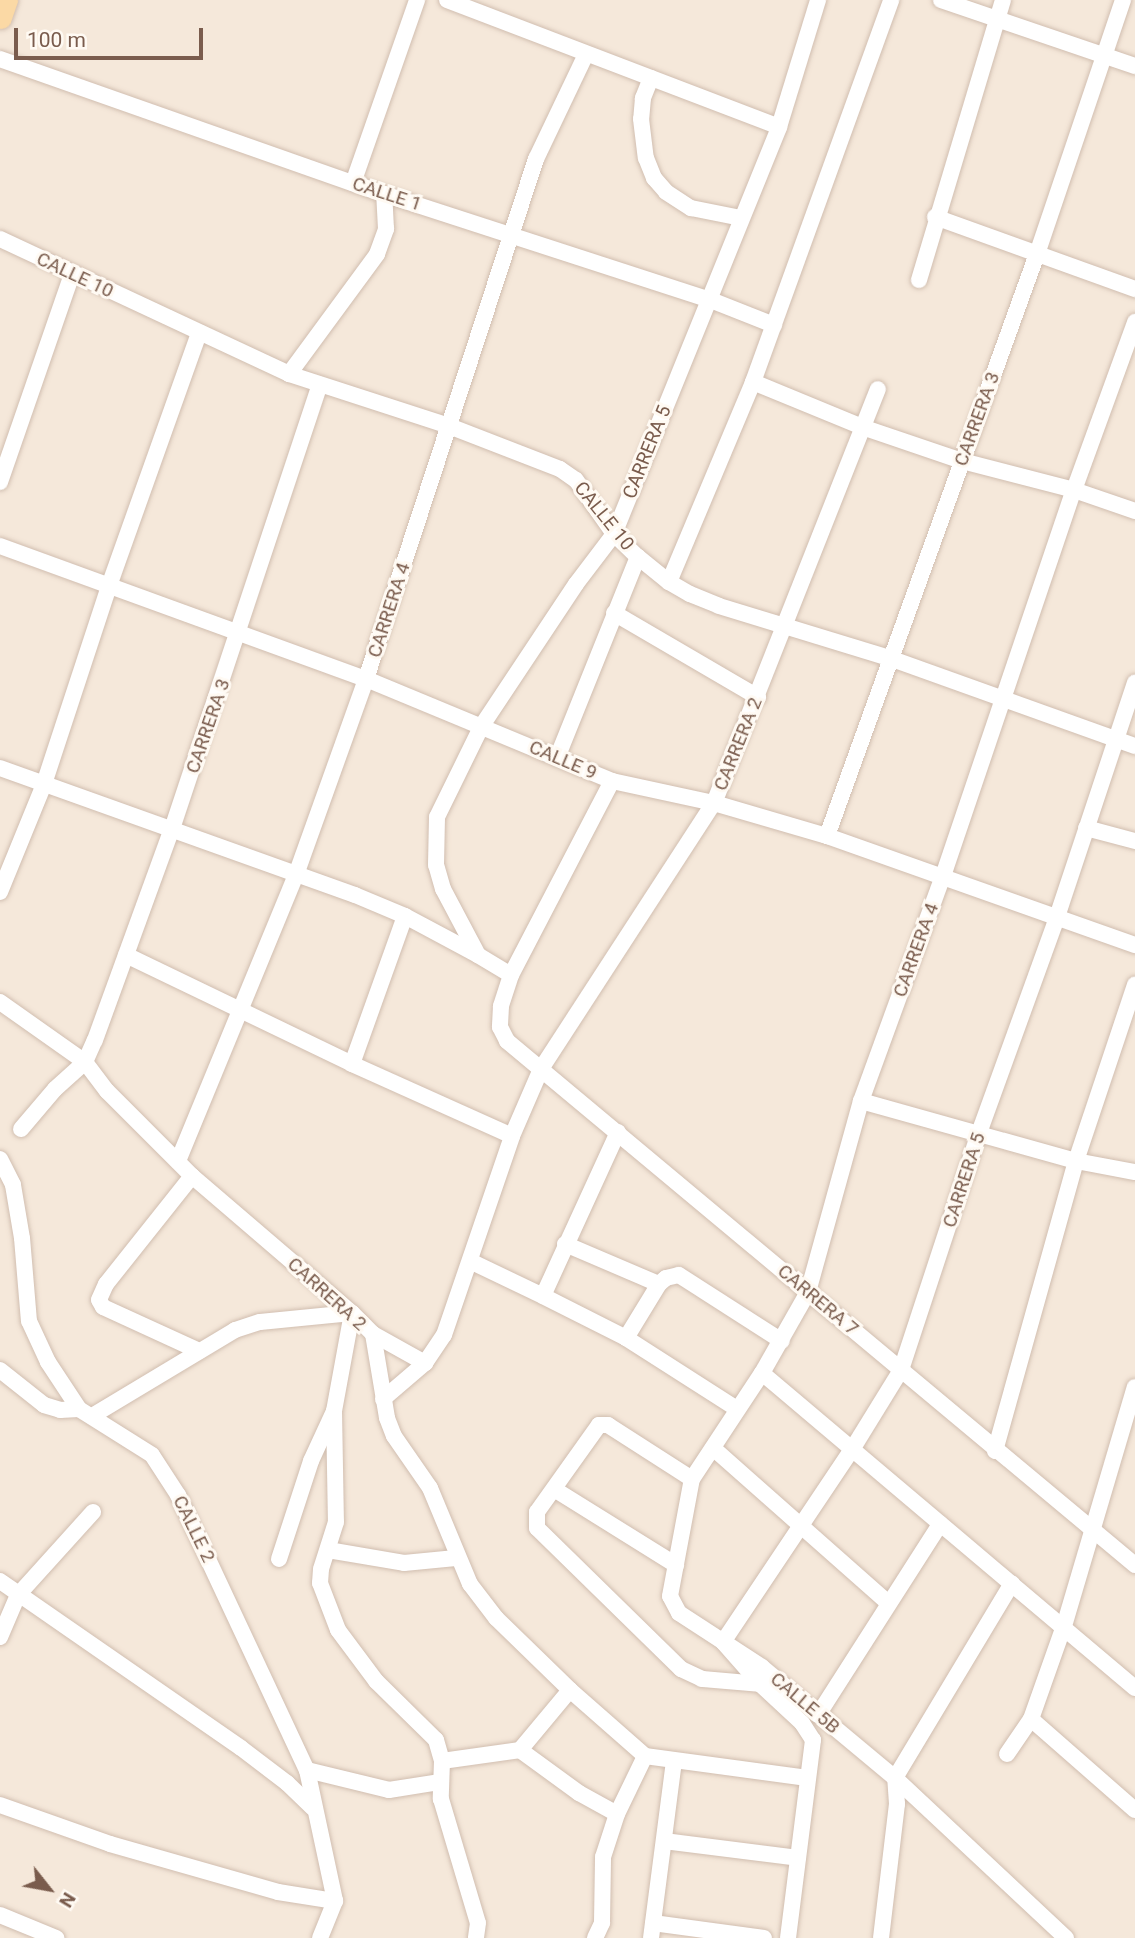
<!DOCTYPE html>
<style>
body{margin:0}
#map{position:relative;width:1135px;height:1938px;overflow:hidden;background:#fdf6ec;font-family:Roboto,sans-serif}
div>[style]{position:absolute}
.residential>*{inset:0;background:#f5e8da;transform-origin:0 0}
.roads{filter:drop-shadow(0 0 2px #d1beb0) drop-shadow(0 0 2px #d1beb0)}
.street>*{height:16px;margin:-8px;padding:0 8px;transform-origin:8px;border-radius:8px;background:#fff}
.primary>*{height:23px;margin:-11.5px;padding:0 11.5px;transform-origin:11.5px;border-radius:11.5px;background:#fbd9a5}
span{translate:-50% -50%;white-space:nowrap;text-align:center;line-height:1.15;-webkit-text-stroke:6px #fffaf3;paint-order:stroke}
.street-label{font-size:19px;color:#7a5c4d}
.north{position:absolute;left:14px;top:1854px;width:70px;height:70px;-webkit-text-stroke:5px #fffaf3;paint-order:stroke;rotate:121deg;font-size:19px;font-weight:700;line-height:28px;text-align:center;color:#7a5c4d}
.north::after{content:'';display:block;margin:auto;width:24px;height:32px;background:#7a5c4d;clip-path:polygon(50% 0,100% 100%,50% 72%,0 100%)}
.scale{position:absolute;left:14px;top:28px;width:189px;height:32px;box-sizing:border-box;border:4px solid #7a5c4d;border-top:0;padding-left:9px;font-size:21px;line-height:24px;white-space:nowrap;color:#7a5c4d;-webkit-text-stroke:5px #fffaf3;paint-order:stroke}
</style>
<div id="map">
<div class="residential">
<i style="left:0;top:0;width:1135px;height:1938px"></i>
</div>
<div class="roads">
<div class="street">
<i style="left:447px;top:0;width:355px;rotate:20.9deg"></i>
<i style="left:941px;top:0;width:205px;rotate:18.8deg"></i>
<i style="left:0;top:59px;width:407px;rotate:19.4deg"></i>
<i style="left:384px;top:194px;width:341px;rotate:18deg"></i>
<i style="left:708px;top:299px;width:71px;rotate:21.5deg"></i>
<i style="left:651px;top:78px;width:22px;rotate:112deg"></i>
<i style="left:643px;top:98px;width:21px;rotate:95deg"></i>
<i style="left:641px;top:119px;width:39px;rotate:83deg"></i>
<i style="left:646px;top:158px;width:22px;rotate:68deg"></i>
<i style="left:654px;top:178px;width:18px;rotate:49deg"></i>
<i style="left:666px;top:192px;width:30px;rotate:33deg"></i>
<i style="left:691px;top:208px;width:51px;rotate:11.3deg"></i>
<i style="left:353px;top:183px;width:194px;rotate:-70.7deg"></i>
<i style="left:935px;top:217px;width:213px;rotate:19.8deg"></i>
<i style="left:0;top:239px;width:319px;rotate:25deg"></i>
<i style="left:289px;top:374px;width:168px;rotate:18deg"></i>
<i style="left:449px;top:426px;width:119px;rotate:21.2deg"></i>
<i style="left:560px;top:469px;width:19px;rotate:35deg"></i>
<i style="left:576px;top:480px;width:66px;rotate:54.9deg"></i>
<i style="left:614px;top:534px;width:33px;rotate:44deg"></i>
<i style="left:638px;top:557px;width:40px;rotate:39deg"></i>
<i style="left:669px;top:582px;width:24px;rotate:30deg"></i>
<i style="left:690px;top:594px;width:31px;rotate:22deg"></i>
<i style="left:719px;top:606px;width:181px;rotate:17deg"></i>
<i style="left:892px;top:659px;width:258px;rotate:19.7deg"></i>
<i style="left:919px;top:280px;width:292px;rotate:-73.3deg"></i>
<i style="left:289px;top:374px;width:149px;rotate:-53.7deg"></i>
<i style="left:377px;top:254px;width:27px;rotate:-70deg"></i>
<i style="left:386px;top:229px;width:35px;rotate:-93deg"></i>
<i style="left:753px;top:382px;width:118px;rotate:22.4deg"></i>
<i style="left:862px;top:427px;width:106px;rotate:18.8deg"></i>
<i style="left:962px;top:461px;width:116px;rotate:14.5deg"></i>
<i style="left:1074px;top:490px;width:65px;rotate:19deg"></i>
<i style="left:0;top:482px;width:220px;rotate:-70.9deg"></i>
<i style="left:0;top:546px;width:389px;rotate:20deg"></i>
<i style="left:366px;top:679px;width:266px;rotate:22.5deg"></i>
<i style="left:612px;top:781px;width:104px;rotate:12.2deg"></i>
<i style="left:714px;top:803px;width:118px;rotate:16.3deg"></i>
<i style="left:827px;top:836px;width:327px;rotate:19.5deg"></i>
<i style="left:669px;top:582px;width:217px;rotate:-67.2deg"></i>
<i style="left:753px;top:382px;width:406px;rotate:-70.1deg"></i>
<i style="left:614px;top:613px;width:167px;rotate:30.3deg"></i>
<i style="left:557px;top:758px;width:217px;rotate:-68.1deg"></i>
<i style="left:0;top:768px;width:377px;rotate:19.7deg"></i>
<i style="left:355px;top:895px;width:54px;rotate:22.8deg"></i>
<i style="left:405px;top:916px;width:83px;rotate:28.1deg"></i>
<i style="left:612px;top:781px;width:219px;rotate:117.5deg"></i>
<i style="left:511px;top:975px;width:33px;rotate:108deg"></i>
<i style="left:501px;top:1006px;width:21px;rotate:93deg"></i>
<i style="left:500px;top:1027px;width:16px;rotate:63deg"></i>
<i style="left:507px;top:1041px;width:818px;rotate:39.84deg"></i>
<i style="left:1086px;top:828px;width:51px;rotate:14.9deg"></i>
<i style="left:827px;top:836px;width:619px;rotate:-70.16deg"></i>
<i style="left:1037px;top:254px;width:268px;rotate:-71.3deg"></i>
<i style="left:0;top:892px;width:117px;rotate:-67.8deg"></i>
<i style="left:44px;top:784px;width:208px;rotate:-71.8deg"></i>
<i style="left:109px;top:586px;width:269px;rotate:-70.4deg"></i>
<i style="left:126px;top:955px;width:251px;rotate:25.7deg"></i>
<i style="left:352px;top:1064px;width:175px;rotate:24.2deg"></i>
<i style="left:511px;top:975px;width:39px;rotate:-149deg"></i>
<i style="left:478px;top:955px;width:75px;rotate:-117.9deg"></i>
<i style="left:443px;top:889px;width:25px;rotate:-106deg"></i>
<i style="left:436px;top:865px;width:48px;rotate:-88.8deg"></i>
<i style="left:437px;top:817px;width:100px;rotate:-63.9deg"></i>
<i style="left:481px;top:727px;width:172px;rotate:-56.4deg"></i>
<i style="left:576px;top:584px;width:63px;rotate:-52.8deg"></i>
<i style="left:614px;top:534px;width:439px;rotate:-67.9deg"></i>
<i style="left:779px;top:127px;width:133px;rotate:-72.9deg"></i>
<i style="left:0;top:1002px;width:104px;rotate:35.2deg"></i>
<i style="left:85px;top:1062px;width:36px;rotate:53deg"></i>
<i style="left:107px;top:1091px;width:120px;rotate:45deg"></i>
<i style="left:192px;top:1176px;width:211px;rotate:40.6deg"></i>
<i style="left:352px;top:1313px;width:30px;rotate:45deg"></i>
<i style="left:373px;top:1334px;width:85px;rotate:80.5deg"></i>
<i style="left:387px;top:1418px;width:19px;rotate:69deg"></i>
<i style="left:394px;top:1436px;width:63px;rotate:55.3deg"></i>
<i style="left:430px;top:1488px;width:104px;rotate:67.4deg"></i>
<i style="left:470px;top:1584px;width:43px;rotate:52.6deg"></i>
<i style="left:496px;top:1618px;width:103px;rotate:44.2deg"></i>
<i style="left:570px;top:1690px;width:100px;rotate:41.3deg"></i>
<i style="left:645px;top:1756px;width:164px;rotate:7.7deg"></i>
<i style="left:352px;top:1064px;width:157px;rotate:-70.3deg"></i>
<i style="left:861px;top:1101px;width:223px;rotate:15.6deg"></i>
<i style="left:1076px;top:1161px;width:60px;rotate:10.6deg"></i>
<i style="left:21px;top:1129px;width:52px;rotate:-49.6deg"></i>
<i style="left:55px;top:1089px;width:40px;rotate:-42deg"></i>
<i style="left:85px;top:1062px;width:24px;rotate:-66deg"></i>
<i style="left:95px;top:1040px;width:225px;rotate:-70deg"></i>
<i style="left:172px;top:829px;width:468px;rotate:-71.6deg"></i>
<i style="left:618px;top:1132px;width:180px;rotate:114.6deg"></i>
<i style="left:543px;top:1296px;width:93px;rotate:26.8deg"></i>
<i style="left:626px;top:1338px;width:132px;rotate:32.6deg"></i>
<i style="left:0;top:1159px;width:29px;rotate:63deg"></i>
<i style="left:13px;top:1185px;width:54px;rotate:80.4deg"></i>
<i style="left:22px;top:1238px;width:83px;rotate:85.2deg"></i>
<i style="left:29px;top:1321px;width:45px;rotate:65.1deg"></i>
<i style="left:48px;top:1362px;width:56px;rotate:56.6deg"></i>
<i style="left:79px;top:1409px;width:86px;rotate:32.2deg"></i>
<i style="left:152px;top:1455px;width:48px;rotate:57deg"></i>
<i style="left:178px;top:1495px;width:304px;rotate:64.9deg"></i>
<i style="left:307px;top:1770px;width:134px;rotate:77.9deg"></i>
<i style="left:335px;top:1901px;width:40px;rotate:112deg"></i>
<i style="left:178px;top:1161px;width:313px;rotate:-67.6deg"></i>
<i style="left:297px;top:872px;width:205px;rotate:-70.3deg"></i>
<i style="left:366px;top:679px;width:547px;rotate:-71.9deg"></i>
<i style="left:536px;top:159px;width:116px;rotate:-64.5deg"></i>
<i style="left:192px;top:1176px;width:138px;rotate:128.5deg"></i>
<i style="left:106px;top:1284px;width:17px;rotate:114deg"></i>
<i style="left:99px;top:1300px;width:8px;rotate:60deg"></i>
<i style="left:103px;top:1307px;width:106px;rotate:24.6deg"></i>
<i style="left:565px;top:1244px;width:102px;rotate:23.1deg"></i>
<i style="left:470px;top:1261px;width:81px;rotate:25.6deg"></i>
<i style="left:373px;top:1334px;width:60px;rotate:29.1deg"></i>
<i style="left:626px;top:1338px;width:63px;rotate:-58.6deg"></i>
<i style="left:659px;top:1284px;width:9px;rotate:-41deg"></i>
<i style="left:666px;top:1278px;width:13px;rotate:-13deg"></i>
<i style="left:679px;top:1275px;width:122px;rotate:32.7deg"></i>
<i style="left:0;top:1370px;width:56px;rotate:38.5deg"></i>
<i style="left:44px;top:1405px;width:17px;rotate:17deg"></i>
<i style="left:60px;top:1410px;width:19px;rotate:-3deg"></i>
<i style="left:762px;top:1373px;width:488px;rotate:40.2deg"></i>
<i style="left:383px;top:1399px;width:55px;rotate:-40.6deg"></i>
<i style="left:425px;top:1363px;width:34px;rotate:-56deg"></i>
<i style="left:444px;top:1335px;width:210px;rotate:-71.1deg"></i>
<i style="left:512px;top:1136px;width:73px;rotate:-66.6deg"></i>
<i style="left:541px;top:1069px;width:317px;rotate:-57deg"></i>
<i style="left:714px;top:803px;width:445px;rotate:-68.4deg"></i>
<i style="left:334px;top:1411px;width:111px;rotate:89deg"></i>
<i style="left:336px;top:1522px;width:49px;rotate:107.7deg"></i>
<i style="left:321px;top:1569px;width:14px;rotate:94deg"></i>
<i style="left:320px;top:1583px;width:50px;rotate:69deg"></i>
<i style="left:338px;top:1630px;width:64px;rotate:53.3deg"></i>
<i style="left:376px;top:1681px;width:84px;rotate:44.5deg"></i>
<i style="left:436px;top:1740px;width:22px;rotate:74deg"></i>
<i style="left:442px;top:1761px;width:38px;rotate:92deg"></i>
<i style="left:441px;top:1799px;width:129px;rotate:73.4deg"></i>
<i style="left:478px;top:1923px;width:15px;rotate:98deg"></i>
<i style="left:92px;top:1416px;width:167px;rotate:-31deg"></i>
<i style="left:235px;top:1330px;width:26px;rotate:-18deg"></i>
<i style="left:260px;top:1322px;width:92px;rotate:-5.6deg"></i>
<i style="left:352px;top:1313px;width:100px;rotate:100.4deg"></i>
<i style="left:334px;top:1411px;width:55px;rotate:114.7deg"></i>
<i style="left:311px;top:1461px;width:103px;rotate:108.1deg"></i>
<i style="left:713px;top:1448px;width:234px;rotate:41.5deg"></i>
<i style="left:995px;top:1451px;width:301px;rotate:-74.4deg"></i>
<i style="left:1076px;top:1161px;width:186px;rotate:-71.5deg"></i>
<i style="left:692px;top:1479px;width:100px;rotate:-147.3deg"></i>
<i style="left:608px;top:1425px;width:9px;rotate:180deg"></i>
<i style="left:599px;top:1425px;width:107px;rotate:125.5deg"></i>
<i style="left:537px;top:1512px;width:16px;rotate:90deg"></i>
<i style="left:537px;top:1528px;width:202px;rotate:44.4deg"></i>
<i style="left:681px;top:1669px;width:23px;rotate:25deg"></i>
<i style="left:702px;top:1679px;width:58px;rotate:4.9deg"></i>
<i style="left:554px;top:1489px;width:144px;rotate:31.9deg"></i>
<i style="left:328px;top:1550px;width:77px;rotate:9.7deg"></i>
<i style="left:404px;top:1563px;width:52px;rotate:-5.5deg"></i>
<i style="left:0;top:1581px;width:293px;rotate:34.7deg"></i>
<i style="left:241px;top:1748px;width:58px;rotate:37.3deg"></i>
<i style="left:287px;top:1783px;width:36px;rotate:44deg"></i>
<i style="left:0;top:1637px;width:46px;rotate:-66.8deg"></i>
<i style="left:18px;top:1595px;width:112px;rotate:-47.9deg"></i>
<i style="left:570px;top:1690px;width:78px;rotate:129.8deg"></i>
<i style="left:520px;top:1750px;width:73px;rotate:36.1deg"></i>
<i style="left:579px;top:1793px;width:43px;rotate:28.9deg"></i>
<i style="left:617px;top:1814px;width:64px;rotate:-64.2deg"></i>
<i style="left:818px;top:1715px;width:227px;rotate:-57.4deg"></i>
<i style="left:1031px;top:1719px;width:138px;rotate:41.2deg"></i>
<i style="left:1007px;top:1754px;width:42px;rotate:-55.6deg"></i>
<i style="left:1031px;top:1719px;width:99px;rotate:-70.5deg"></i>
<i style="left:1064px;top:1626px;width:249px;rotate:-73.5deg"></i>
<i style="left:442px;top:1761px;width:79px;rotate:-8deg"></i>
<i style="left:307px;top:1770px;width:84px;rotate:13.7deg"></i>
<i style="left:389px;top:1790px;width:52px;rotate:-8.9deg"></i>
<i style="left:0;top:1805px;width:117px;rotate:19.5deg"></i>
<i style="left:110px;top:1844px;width:175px;rotate:15.9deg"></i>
<i style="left:278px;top:1892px;width:58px;rotate:9deg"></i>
<i style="left:664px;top:1841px;width:135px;rotate:7.2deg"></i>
<i style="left:0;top:1915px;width:61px;rotate:22.3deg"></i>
<i style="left:653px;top:1923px;width:112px;rotate:7.7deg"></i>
<i style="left:595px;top:1938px;width:17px;rotate:-65deg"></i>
<i style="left:602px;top:1923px;width:66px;rotate:-89.1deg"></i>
<i style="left:603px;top:1857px;width:45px;rotate:-72deg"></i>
<i style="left:651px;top:1938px;width:177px;rotate:-82.6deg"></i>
<i style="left:788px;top:1938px;width:200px;rotate:-82.8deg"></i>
<i style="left:813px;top:1740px;width:20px;rotate:-123deg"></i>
<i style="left:802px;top:1723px;width:57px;rotate:-137.1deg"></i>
<i style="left:760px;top:1684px;width:56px;rotate:-131.4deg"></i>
<i style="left:723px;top:1642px;width:234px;rotate:-56.2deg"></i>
<i style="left:853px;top:1448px;width:92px;rotate:-58.4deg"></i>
<i style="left:901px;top:1370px;width:250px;rotate:-71.8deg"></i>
<i style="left:979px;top:1133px;width:230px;rotate:-70.1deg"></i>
<i style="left:1057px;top:917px;width:247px;rotate:-71.6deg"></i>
<i style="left:881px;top:1938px;width:135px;rotate:-83.2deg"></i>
<i style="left:897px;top:1804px;width:26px;rotate:-94deg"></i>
<i style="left:895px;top:1778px;width:227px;rotate:-59deg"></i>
<i style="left:1066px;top:1938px;width:234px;rotate:-136.9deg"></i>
<i style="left:895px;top:1778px;width:173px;rotate:-140.2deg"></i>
<i style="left:762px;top:1667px;width:99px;rotate:-147deg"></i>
<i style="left:679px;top:1613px;width:19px;rotate:-118deg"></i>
<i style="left:670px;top:1596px;width:119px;rotate:-79.4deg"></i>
<i style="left:692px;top:1479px;width:127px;rotate:-56.6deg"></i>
<i style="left:762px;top:1373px;width:93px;rotate:-60.4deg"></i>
<i style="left:808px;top:1292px;width:198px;rotate:-74.5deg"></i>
<i style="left:861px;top:1101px;width:239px;rotate:-70deg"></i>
<i style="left:943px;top:876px;width:408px;rotate:-71.3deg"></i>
<i style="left:1074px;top:490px;width:179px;rotate:-70deg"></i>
</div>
<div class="primary">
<i style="left:0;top:17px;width:18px;rotate:-71deg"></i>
</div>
</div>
<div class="street-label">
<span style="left:387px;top:194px;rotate:18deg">CALLE 1</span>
<span style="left:75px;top:275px;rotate:25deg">CALLE 10</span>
<span style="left:977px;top:419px;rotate:-70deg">CARRERA 3</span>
<span style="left:647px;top:452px;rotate:-68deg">CARRERA 5</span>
<span style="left:604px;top:516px;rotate:51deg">CALLE 10</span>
<span style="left:389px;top:610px;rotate:-72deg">CARRERA 4</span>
<span style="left:208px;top:726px;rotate:-71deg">CARRERA 3</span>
<span style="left:738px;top:744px;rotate:-68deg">CARRERA 2</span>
<span style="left:563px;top:760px;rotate:23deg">CALLE 9</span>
<span style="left:916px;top:950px;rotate:-70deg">CARRERA 4</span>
<span style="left:964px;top:1180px;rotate:-72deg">CARRERA 5</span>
<span style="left:327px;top:1294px;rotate:42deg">CARRERA 2</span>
<span style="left:818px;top:1300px;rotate:40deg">CARRERA 7</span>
<span style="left:194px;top:1529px;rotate:64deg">CALLE 2</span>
<span style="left:805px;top:1703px;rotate:40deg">CALLE 5B</span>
</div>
<div class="north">N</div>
<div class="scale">100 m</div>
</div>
